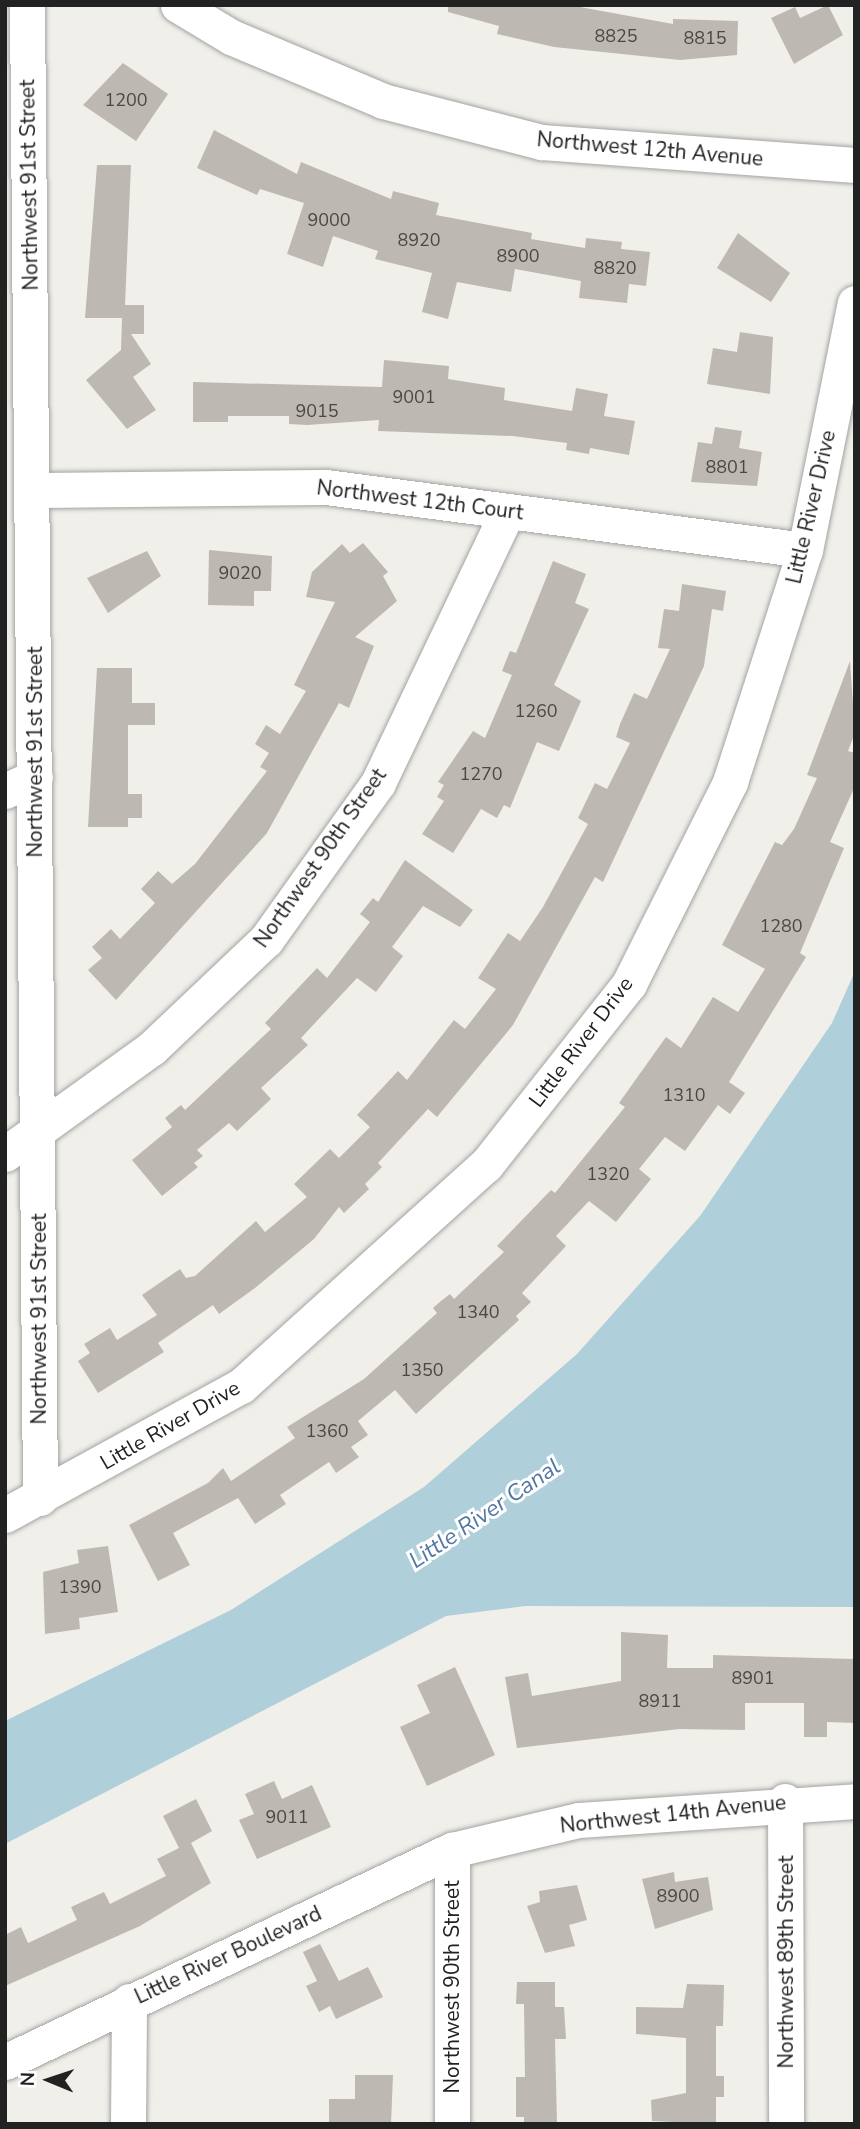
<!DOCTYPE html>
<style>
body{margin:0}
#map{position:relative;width:860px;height:2129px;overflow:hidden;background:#f1efe9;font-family:"Nunito Sans",sans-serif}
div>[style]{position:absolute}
.water>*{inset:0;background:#afcfda}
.building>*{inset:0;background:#beb8b2}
.roads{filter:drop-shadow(0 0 2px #a3a3a3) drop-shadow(0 0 2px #a3a3a3)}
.minor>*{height:35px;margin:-17.5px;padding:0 17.5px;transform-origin:17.5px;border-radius:17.5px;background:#fff}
span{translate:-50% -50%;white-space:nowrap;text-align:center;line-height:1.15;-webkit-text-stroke:6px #fff;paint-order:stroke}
.number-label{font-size:18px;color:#494846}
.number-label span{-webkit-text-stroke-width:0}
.street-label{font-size:21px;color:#222}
.water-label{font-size:23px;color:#5378a1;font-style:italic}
.frame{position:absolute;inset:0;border:7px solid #222;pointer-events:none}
.north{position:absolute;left:14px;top:2045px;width:70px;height:70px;-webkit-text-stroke:5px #fff;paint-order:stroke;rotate:272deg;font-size:19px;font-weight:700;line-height:28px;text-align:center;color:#222}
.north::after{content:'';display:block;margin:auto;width:24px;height:32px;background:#222;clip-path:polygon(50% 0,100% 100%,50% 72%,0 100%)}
</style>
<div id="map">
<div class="water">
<i style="clip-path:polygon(855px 971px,855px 1607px,525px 1606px,446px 1616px,5px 1844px,5px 1721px,231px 1610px,424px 1487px,577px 1354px,700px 1216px,832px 1023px)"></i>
</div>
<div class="building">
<i style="clip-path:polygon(448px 5px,569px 5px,673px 24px,673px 19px,738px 21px,737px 55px,680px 60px,554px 47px,497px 34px,499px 26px,448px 12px)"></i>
<i style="clip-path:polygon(828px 5px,843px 35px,794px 64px,771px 18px,795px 7px,800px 18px)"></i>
<i style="clip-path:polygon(123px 63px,168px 94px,136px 141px,83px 105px)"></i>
<i style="clip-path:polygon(214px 130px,297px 174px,301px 162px,391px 199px,393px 191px,439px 203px,436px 215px,532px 233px,531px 239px,585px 248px,586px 238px,622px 242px,621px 249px,650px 252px,646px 286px,629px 284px,627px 303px,579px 298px,581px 281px,515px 269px,511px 292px,457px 282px,448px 319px,422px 312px,432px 273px,375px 259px,378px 251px,333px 236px,323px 267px,287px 254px,304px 203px,260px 189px,257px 195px,197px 168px)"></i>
<i style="clip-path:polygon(97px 165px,131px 165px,125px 305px,144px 305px,144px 334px,131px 334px,151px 364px,133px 377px,156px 410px,127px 429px,86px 380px,121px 350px,122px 318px,85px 318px)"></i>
<i style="clip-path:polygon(738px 233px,790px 273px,771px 302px,717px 268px)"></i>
<i style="clip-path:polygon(740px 332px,773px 337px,770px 394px,707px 384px,713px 348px,737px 352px)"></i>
<i style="clip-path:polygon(384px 360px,449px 366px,448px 379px,505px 388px,504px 400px,572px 411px,576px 388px,608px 394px,604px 416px,635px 421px,629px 455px,590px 448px,589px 454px,566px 450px,567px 443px,513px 436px,378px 431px,379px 420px,307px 425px,289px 424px,289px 416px,228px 416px,228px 422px,193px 422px,193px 382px,382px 387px)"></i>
<i style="clip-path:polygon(715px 427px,742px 431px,739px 448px,762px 452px,757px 486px,691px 482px,698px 442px,712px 444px)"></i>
<i style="clip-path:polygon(363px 543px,388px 572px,383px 576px,397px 601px,355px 637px,374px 646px,349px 708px,339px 703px,267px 833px,116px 1000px,88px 970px,102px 958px,92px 947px,111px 929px,120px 939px,155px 903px,141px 889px,158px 871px,172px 884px,195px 864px,267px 771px,260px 767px,269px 753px,255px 744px,266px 725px,280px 734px,306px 691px,294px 685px,335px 602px,306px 597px,312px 572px,342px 544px,350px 553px)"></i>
<i style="clip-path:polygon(209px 550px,272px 556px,271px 591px,254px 591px,254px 606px,208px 605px)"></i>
<i style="clip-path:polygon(147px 551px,161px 576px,108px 613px,87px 578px)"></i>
<i style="clip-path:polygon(553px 561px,586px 574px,575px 603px,589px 609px,554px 685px,581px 701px,559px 751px,537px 742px,510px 808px,504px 805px,497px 818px,481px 809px,453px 853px,422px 834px,444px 801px,437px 797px,444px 785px,438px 782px,473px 731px,485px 738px,512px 675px,502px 671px,510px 651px,516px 653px)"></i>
<i style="clip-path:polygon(682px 584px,726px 591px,723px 611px,712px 609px,704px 666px,603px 882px,595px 877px,513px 1025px,437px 1117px,428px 1109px,378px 1163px,382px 1167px,365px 1184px,369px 1189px,344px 1213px,339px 1207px,314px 1239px,255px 1288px,219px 1314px,213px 1305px,158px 1343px,164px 1352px,98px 1393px,78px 1361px,90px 1353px,84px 1344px,110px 1328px,117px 1340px,157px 1315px,142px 1295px,180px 1269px,186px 1278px,195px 1276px,256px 1221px,265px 1232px,307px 1197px,294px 1184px,330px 1149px,339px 1158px,370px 1127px,357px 1115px,398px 1071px,407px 1080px,454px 1020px,465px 1029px,496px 989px,478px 978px,508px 933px,520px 941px,543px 907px,588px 824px,578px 818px,595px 783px,607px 789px,630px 743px,616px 737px,620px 724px,634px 693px,647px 699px,670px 649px,658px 648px,664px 609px,679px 611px)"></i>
<i style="clip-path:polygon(850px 661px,855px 733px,848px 751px,855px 753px,855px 786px,830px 842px,844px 848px,800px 953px,806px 957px,729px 1082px,745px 1093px,730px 1114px,718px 1105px,685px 1151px,665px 1137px,639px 1169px,651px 1179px,616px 1222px,589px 1201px,556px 1236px,566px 1246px,522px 1293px,531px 1302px,516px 1316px,519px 1320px,416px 1414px,395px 1390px,358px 1421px,368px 1435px,351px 1447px,359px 1457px,336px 1473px,329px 1462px,280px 1495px,286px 1504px,255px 1524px,238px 1498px,173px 1533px,190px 1565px,158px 1581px,129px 1525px,208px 1483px,223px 1468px,231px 1481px,295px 1438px,287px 1427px,364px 1379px,437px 1313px,433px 1308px,441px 1301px,450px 1294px,454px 1299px,504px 1252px,497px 1246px,551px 1190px,555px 1193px,625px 1107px,619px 1103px,666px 1037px,681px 1048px,713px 997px,738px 1012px,765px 969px,722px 945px,775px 842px,782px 845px,794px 829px,817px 778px,807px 775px)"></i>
<i style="clip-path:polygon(97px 668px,132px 668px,132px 703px,155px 703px,155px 725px,128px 725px,128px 794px,142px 794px,142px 818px,128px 818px,128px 827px,88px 827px)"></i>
<i style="clip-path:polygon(405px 860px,473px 910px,460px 927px,423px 906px,392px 947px,403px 956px,376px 992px,357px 978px,301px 1038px,308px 1045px,261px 1088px,271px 1099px,237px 1131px,229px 1123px,197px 1150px,203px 1156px,194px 1163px,198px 1167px,162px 1196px,132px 1160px,172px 1127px,165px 1118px,181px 1105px,185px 1110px,271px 1029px,265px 1023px,317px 968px,327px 978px,370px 922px,360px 914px,373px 898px,378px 902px)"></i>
<i style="clip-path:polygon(108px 1546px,118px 1612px,79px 1618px,80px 1629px,45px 1634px,43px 1572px,79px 1563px,77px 1550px)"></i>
<i style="clip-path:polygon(621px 1632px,668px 1635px,667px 1668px,713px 1668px,713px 1655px,855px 1659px,855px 1723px,827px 1722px,827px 1737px,804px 1737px,804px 1703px,745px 1703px,745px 1730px,679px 1729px,517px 1748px,505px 1677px,528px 1673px,532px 1696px,621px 1681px)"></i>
<i style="clip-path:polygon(455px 1667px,495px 1755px,427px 1786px,400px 1727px,430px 1713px,417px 1685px)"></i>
<i style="clip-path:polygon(274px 1781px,282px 1799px,312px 1785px,331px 1827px,257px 1859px,239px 1820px,254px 1814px,245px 1794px)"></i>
<i style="clip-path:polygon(196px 1799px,212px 1831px,191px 1843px,211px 1883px,140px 1926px,5px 1986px,5px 1935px,21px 1927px,28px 1943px,77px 1920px,71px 1907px,104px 1892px,110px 1904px,166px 1876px,157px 1859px,179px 1848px,163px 1816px)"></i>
<i style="clip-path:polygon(674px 1872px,675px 1882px,708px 1877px,713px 1910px,655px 1929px,642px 1879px)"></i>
<i style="clip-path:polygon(577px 1885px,587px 1920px,569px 1925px,575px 1946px,545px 1953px,527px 1906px,540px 1902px,539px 1891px)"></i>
<i style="clip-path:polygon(320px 1944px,339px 1981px,368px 1967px,383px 1997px,336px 2019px,330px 2006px,319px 2012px,306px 1986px,317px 1981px,303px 1952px)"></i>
<i style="clip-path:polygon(517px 1982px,555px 1982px,555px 2007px,564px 2007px,566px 2039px,555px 2039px,557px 2124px,524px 2124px,524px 2117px,516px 2117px,516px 2077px,525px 2077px,524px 2004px,516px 2004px)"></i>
<i style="clip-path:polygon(687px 1984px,724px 1985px,723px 2026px,716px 2026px,716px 2076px,724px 2076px,724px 2097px,716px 2097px,716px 2124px,652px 2121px,651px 2100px,686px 2093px,686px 2038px,636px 2034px,636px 2007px,683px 2008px)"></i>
<i style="clip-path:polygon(355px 2075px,393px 2075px,391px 2124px,329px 2124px,329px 2099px,355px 2099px)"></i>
</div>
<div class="roads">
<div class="minor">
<i style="left:27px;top:5px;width:1493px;rotate:89.5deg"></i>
<i style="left:178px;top:5px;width:62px;rotate:31.1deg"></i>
<i style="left:231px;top:37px;width:165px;rotate:22.8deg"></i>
<i style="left:383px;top:101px;width:164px;rotate:14.5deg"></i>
<i style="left:542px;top:142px;width:314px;rotate:4.2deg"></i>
<i style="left:33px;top:490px;width:293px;rotate:-0.6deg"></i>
<i style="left:326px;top:487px;width:483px;rotate:7.5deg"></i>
<i style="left:5px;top:791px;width:33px;rotate:-25deg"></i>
<i style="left:5px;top:1154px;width:181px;rotate:-35.8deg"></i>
<i style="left:152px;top:1048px;width:157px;rotate:-43.5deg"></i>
<i style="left:266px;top:940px;width:193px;rotate:-54.5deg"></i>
<i style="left:378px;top:783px;width:301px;rotate:-64.5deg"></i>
<i style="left:5px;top:1515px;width:269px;rotate:-28.7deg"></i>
<i style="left:241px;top:1386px;width:330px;rotate:-42.1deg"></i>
<i style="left:486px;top:1165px;width:231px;rotate:-51.7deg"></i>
<i style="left:629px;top:984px;width:226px;rotate:-63.4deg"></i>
<i style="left:730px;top:782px;width:244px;rotate:-72.1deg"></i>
<i style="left:805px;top:550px;width:252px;rotate:-78.6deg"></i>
<i style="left:785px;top:1801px;width:323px;rotate:89.8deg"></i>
<i style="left:452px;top:1850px;width:274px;rotate:90deg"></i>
<i style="left:5px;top:2062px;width:495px;rotate:-25.4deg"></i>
<i style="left:452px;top:1850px;width:130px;rotate:-13.3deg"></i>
<i style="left:579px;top:1820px;width:277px;rotate:-3.9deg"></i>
<i style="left:128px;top:2124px;width:123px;rotate:-89.5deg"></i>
</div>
</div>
<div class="number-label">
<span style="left:616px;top:36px">8825</span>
<span style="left:705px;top:38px">8815</span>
<span style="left:126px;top:100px">1200</span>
<span style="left:329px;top:220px">9000</span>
<span style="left:419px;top:240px">8920</span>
<span style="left:518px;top:256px">8900</span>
<span style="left:615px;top:268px">8820</span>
<span style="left:414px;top:397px">9001</span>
<span style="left:317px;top:411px">9015</span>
<span style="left:727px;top:467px">8801</span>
<span style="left:240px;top:573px">9020</span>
<span style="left:536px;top:711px">1260</span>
<span style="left:481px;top:774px">1270</span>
<span style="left:781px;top:926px">1280</span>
<span style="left:684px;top:1095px">1310</span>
<span style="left:608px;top:1174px">1320</span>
<span style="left:478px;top:1312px">1340</span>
<span style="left:422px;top:1370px">1350</span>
<span style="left:327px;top:1431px">1360</span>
<span style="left:80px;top:1587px">1390</span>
<span style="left:753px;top:1678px">8901</span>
<span style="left:660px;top:1701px">8911</span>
<span style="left:287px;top:1817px">9011</span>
<span style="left:678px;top:1896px">8900</span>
</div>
<div class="street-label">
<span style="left:650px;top:149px;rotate:5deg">Northwest 12th Avenue</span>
<span style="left:29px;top:185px;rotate:-91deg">Northwest 91st Street</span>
<span style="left:420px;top:500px;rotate:7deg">Northwest 12th Court</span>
<span style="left:811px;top:507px;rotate:-77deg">Little River Drive</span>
<span style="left:35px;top:752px;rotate:-90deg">Northwest 91st Street</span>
<span style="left:320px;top:858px;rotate:-55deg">Northwest 90th Street</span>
<span style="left:581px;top:1042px;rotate:-53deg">Little River Drive</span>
<span style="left:39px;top:1319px;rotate:-90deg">Northwest 91st Street</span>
<span style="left:170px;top:1425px;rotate:-30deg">Little River Drive</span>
<span style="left:673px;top:1814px;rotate:-6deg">Northwest 14th Avenue</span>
<span style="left:228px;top:1955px;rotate:-25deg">Little River Boulevard</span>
<span style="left:786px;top:1962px;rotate:-90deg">Northwest 89th Street</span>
<span style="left:452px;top:1987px;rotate:-90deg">Northwest 90th Street</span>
</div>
<div class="water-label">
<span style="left:485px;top:1514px;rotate:-34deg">Little River Canal</span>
</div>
<div class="frame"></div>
<div class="north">N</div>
</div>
